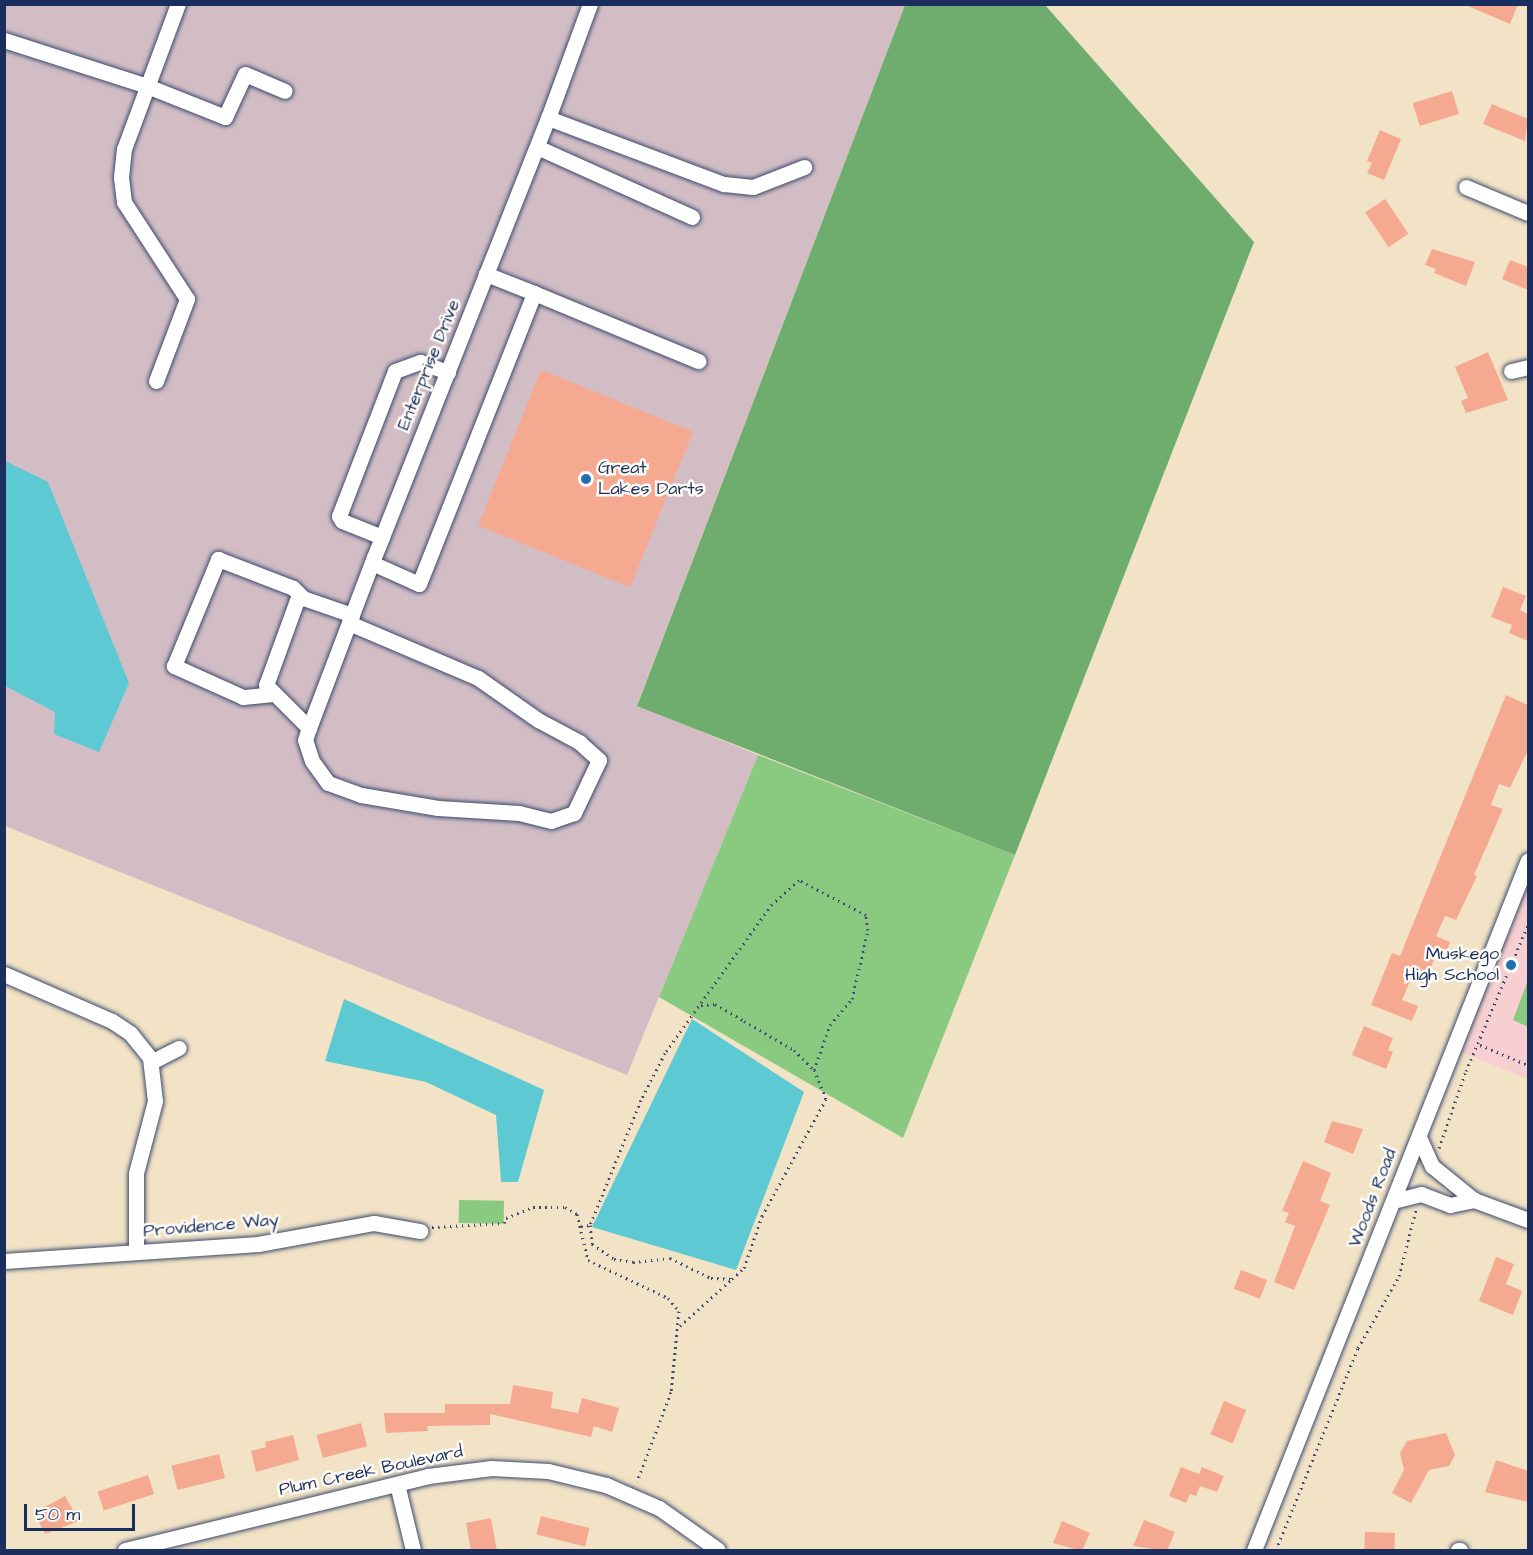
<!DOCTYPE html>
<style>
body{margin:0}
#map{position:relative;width:1533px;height:1555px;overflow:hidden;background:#f2e3c6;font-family:"Architects Daughter",sans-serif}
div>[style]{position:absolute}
.built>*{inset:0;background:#f7cfd0}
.industrial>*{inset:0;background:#d2bdc5}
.green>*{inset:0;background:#89c980;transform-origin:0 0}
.forest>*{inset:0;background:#6ead6e}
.water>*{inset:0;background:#5cc9d3}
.building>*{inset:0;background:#f6a991;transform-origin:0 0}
.path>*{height:3px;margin-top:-1.5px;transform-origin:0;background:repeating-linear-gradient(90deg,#3b4a6e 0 1.5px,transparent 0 6px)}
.roads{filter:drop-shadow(0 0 2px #3b4a6e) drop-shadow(0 0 2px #3b4a6e)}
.minor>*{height:15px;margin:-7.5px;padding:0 7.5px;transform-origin:7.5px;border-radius:7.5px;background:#fff}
.dots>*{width:16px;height:16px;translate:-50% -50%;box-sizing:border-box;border:3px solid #fdfcf7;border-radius:50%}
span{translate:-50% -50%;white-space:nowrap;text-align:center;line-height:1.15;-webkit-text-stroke:5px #fdfcf7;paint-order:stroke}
.street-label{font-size:18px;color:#1b2f5e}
.poi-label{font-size:18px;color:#1b2f5e}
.left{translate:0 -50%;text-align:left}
.right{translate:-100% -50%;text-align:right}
.frame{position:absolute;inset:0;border:6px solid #1b2f5e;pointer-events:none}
.scale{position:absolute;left:24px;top:1504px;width:111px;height:27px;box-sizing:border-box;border:3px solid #1b2f5e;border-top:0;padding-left:8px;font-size:18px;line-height:21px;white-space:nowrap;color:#1b2f5e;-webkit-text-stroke:4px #fdfcf7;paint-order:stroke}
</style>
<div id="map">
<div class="built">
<i style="clip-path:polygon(1528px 879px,1528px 1079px,1459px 1051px)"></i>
</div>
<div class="industrial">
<i style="clip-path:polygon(4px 5px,905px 5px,637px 705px,758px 755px,627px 1075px,5px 826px)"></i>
</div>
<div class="green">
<i style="clip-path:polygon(758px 755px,1015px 855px,903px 1138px,659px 997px)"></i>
<i style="clip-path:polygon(1528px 980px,1528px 1027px,1513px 1020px)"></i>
<i style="left:459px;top:1200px;width:45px;height:23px;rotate:1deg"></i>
</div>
<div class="forest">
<i style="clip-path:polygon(905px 5px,1045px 5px,1254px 242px,1015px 855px,637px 706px)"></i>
</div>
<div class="water">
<i style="clip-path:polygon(5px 461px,48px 482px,129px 683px,99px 752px,54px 734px,55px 712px,5px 686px)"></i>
<i style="clip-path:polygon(344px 999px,544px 1090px,518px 1182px,501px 1182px,496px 1115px,426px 1082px,325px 1061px)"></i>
<i style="clip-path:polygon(692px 1019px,804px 1092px,736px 1270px,592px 1227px)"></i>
</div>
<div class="building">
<i style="clip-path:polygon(1463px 4px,1518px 4px,1510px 24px)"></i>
<i style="left:1452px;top:91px;width:24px;height:41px;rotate:73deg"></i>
<i style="clip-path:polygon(1492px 104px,1528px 119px,1525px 141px,1483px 124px)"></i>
<i style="clip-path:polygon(1380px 130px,1401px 139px,1384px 180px,1367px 173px,1372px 163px,1367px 161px)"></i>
<i style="left:1385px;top:199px;width:42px;height:24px;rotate:56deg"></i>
<i style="clip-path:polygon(1432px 249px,1475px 262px,1466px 286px,1434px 273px,1436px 269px,1425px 265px)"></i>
<i style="clip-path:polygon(1510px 260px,1528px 267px,1528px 290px,1502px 279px)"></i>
<i style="clip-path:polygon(1488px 352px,1508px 400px,1466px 413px,1461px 401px,1468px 398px,1455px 367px)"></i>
<i style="left:541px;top:370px;width:164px;height:168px;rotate:22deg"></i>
<i style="clip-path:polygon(1503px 587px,1526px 596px,1520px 610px,1528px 614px,1528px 641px,1509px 633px,1512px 625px,1491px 617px)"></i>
<i style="clip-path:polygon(1506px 695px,1528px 705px,1528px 750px,1510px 788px,1499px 784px,1491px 805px,1503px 809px,1474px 875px,1477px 876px,1456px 920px,1445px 916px,1436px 936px,1450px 942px,1444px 958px,1436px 955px,1424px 984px,1411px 979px,1402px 1000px,1418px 1006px,1412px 1021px,1371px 1005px,1392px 953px,1400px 956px)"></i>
<i style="clip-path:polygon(1364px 1026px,1393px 1038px,1388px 1050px,1393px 1052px,1386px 1069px,1352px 1055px)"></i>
<i style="clip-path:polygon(1332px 1121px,1363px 1129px,1353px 1154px,1324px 1142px)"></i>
<i style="clip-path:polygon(1303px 1161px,1331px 1173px,1320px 1201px,1330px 1205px,1294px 1290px,1274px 1282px,1295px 1226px,1285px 1222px,1289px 1213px,1282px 1211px)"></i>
<i style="clip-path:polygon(1496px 1257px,1514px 1264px,1506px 1284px,1522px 1291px,1513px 1315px,1479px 1301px)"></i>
<i style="left:1241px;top:1270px;width:28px;height:20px;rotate:21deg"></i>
<i style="clip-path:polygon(513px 1385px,553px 1392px,551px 1408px,578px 1413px,582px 1398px,619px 1408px,612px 1432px,594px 1426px,591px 1437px,490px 1414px,490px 1425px,427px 1426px,428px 1431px,386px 1433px,384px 1413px,445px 1413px,445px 1404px,510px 1404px)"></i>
<i style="left:1224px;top:1401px;width:24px;height:36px;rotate:22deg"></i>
<i style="left:361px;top:1423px;width:24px;height:46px;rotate:75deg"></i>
<i style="clip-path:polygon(1446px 1433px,1455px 1455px,1449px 1466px,1429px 1470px,1411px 1503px,1392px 1493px,1404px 1470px,1400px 1453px,1407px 1441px)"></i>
<i style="clip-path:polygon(293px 1435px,299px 1460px,256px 1472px,251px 1451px,266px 1447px,265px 1442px)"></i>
<i style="left:219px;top:1454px;width:25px;height:49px;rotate:76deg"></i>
<i style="clip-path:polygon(1496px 1460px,1528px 1471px,1528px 1502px,1485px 1492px)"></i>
<i style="clip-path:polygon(1181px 1467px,1199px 1474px,1202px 1467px,1224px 1476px,1217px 1492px,1200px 1486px,1196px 1496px,1190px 1494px,1186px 1503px,1169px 1496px)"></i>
<i style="left:148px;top:1475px;width:20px;height:53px;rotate:72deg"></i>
<i style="clip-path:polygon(65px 1496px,79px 1521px,45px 1534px,34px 1513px)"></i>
<i style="left:541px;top:1516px;width:50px;height:19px;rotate:14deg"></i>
<i style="clip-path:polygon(491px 1518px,497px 1551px,471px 1551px,466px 1523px)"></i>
<i style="clip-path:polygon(1144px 1520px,1175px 1532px,1167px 1551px,1133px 1546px)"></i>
<i style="clip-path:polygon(1062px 1521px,1090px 1533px,1082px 1551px,1053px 1543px)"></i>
<i style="left:1365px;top:1532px;width:30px;height:19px;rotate:2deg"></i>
</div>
<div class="path">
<i style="left:701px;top:1005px;width:14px;rotate:-4deg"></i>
<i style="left:715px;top:1004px;width:34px;rotate:30deg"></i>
<i style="left:744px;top:1021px;width:58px;rotate:30.1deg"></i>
<i style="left:794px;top:1050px;width:28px;rotate:45deg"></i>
<i style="left:1480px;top:1045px;width:52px;rotate:22.6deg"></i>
<i style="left:1439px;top:1148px;width:82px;rotate:-70.7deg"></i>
<i style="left:1466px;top:1071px;width:159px;rotate:-67deg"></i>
<i style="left:581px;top:1226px;width:9px;rotate:-6deg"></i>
<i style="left:590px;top:1225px;width:19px;rotate:84deg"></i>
<i style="left:592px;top:1244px;width:27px;rotate:34deg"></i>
<i style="left:614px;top:1259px;width:19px;rotate:9deg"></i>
<i style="left:633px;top:1262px;width:37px;rotate:-6deg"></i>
<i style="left:670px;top:1258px;width:46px;rotate:26deg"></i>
<i style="left:711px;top:1278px;width:21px;rotate:3deg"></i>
<i style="left:732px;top:1279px;width:16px;rotate:-43deg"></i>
<i style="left:744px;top:1268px;width:55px;rotate:-70.9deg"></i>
<i style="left:762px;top:1216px;width:133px;rotate:-61.3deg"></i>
<i style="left:826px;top:1099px;width:31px;rotate:-112deg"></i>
<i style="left:814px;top:1070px;width:48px;rotate:-70.4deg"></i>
<i style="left:830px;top:1025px;width:34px;rotate:-50deg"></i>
<i style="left:852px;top:999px;width:71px;rotate:-76.9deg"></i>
<i style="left:868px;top:930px;width:15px;rotate:-98deg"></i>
<i style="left:866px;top:915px;width:76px;rotate:-152.4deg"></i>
<i style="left:799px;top:880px;width:36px;rotate:138deg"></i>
<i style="left:772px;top:904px;width:183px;rotate:125.7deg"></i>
<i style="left:665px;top:1053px;width:53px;rotate:117.1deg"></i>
<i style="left:641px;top:1100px;width:135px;rotate:112.2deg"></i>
<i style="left:432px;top:1227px;width:72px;rotate:-3.2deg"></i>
<i style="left:504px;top:1223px;width:5px;rotate:-68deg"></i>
<i style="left:506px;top:1218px;width:29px;rotate:-22deg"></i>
<i style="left:533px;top:1207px;width:32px"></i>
<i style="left:565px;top:1207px;width:14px;rotate:30deg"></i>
<i style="left:577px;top:1214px;width:47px;rotate:76.6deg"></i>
<i style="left:588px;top:1260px;width:89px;rotate:25.4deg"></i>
<i style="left:668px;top:1298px;width:17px;rotate:50deg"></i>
<i style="left:679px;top:1311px;width:81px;rotate:95.6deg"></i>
<i style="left:671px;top:1392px;width:96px;rotate:110.7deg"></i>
<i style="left:680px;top:1326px;width:70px;rotate:-42.1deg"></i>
<i style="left:1276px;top:1550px;width:218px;rotate:-67.9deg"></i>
<i style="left:1358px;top:1348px;width:83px;rotate:-60.3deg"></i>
<i style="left:1399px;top:1276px;width:68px;rotate:-75.6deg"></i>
</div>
<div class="roads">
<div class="minor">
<i style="left:4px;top:40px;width:150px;rotate:17.8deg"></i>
<i style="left:147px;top:86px;width:84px;rotate:21.7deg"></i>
<i style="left:225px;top:117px;width:47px;rotate:-65.1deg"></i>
<i style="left:245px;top:74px;width:43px;rotate:23deg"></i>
<i style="left:548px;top:118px;width:188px;rotate:20.6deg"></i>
<i style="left:724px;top:184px;width:29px;rotate:6deg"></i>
<i style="left:753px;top:187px;width:55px;rotate:-21.4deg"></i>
<i style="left:537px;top:147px;width:170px;rotate:24.3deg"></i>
<i style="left:1466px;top:187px;width:67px;rotate:22.8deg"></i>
<i style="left:534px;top:293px;width:178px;rotate:22.5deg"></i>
<i style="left:1511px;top:371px;width:17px;rotate:-13deg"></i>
<i style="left:156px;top:381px;width:88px;rotate:-69.3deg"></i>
<i style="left:187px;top:299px;width:116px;rotate:-123deg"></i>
<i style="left:124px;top:202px;width:25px;rotate:-97deg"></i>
<i style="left:121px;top:177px;width:28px;rotate:-84deg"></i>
<i style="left:124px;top:149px;width:155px;rotate:-69.6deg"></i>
<i style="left:382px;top:537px;width:43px;rotate:-158.2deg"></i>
<i style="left:342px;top:521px;width:6px;rotate:-121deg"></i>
<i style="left:339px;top:516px;width:155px;rotate:-68.9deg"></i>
<i style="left:395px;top:371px;width:27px;rotate:-20deg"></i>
<i style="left:420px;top:362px;width:30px;rotate:20deg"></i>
<i style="left:372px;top:563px;width:51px;rotate:24.1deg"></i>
<i style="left:419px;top:584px;width:313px;rotate:-68.4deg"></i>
<i style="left:534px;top:293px;width:52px;rotate:-158.4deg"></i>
<i style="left:303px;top:598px;width:6px;rotate:162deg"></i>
<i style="left:297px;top:600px;width:90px;rotate:110deg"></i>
<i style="left:266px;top:685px;width:61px;rotate:45deg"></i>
<i style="left:349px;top:623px;width:140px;rotate:23.1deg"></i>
<i style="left:478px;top:678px;width:73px;rotate:35deg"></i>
<i style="left:538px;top:720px;width:47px;rotate:28.2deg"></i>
<i style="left:579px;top:742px;width:27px;rotate:42deg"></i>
<i style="left:599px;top:760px;width:59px;rotate:115.3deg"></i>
<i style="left:574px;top:813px;width:24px;rotate:161deg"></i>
<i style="left:551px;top:821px;width:33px;rotate:-166deg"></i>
<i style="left:519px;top:813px;width:81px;rotate:-176.5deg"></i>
<i style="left:438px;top:808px;width:78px;rotate:-170.4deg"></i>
<i style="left:361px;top:795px;width:35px;rotate:-160deg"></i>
<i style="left:328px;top:783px;width:27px;rotate:-126deg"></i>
<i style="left:312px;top:761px;width:22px;rotate:-108deg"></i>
<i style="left:305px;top:740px;width:13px;rotate:-72deg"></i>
<i style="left:309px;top:728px;width:183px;rotate:-69.2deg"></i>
<i style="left:374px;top:557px;width:22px;rotate:-68deg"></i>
<i style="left:382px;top:537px;width:451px;rotate:-68.4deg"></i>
<i style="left:548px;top:118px;width:121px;rotate:-69.8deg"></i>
<i style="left:273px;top:694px;width:30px;rotate:174deg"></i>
<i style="left:243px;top:697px;width:76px;rotate:-155.8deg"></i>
<i style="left:174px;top:666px;width:116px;rotate:-67.6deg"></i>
<i style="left:218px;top:559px;width:80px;rotate:21.1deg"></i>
<i style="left:293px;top:588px;width:14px;rotate:45deg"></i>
<i style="left:303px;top:598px;width:52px;rotate:19.1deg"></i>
<i style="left:4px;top:974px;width:118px;rotate:23.5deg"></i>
<i style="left:112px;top:1021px;width:22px;rotate:34deg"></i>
<i style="left:130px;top:1033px;width:32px;rotate:51deg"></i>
<i style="left:150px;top:1058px;width:43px;rotate:83.4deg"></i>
<i style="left:155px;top:1101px;width:74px;rotate:104.8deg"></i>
<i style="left:136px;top:1173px;width:79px;rotate:90deg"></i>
<i style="left:151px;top:1062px;width:31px;rotate:-27deg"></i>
<i style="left:1419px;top:1137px;width:32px;rotate:66deg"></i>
<i style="left:1432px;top:1166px;width:54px;rotate:39deg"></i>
<i style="left:1474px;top:1200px;width:58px;rotate:20.3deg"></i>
<i style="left:1393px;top:1201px;width:29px;rotate:-14deg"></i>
<i style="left:1421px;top:1194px;width:31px;rotate:21deg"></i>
<i style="left:1450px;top:1205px;width:25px;rotate:-12deg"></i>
<i style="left:4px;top:1261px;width:255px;rotate:-3.8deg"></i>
<i style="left:258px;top:1244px;width:118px;rotate:-10.3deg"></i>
<i style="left:374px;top:1223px;width:47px;rotate:9.9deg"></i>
<i style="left:397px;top:1484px;width:68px;rotate:76.4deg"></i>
<i style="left:125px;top:1550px;width:312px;rotate:-13.7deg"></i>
<i style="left:428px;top:1476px;width:64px;rotate:-7.2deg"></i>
<i style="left:491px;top:1468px;width:57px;rotate:3deg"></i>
<i style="left:548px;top:1471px;width:60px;rotate:13.6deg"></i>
<i style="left:606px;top:1485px;width:58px;rotate:23.5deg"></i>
<i style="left:659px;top:1508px;width:72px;rotate:35.4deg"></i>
<i style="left:1254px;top:1550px;width:742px;rotate:-68.34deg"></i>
<i style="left:1458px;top:1550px;width:2px"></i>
</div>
</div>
<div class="dots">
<i style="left:586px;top:479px;background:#1f6fb2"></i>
<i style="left:1511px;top:965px;background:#1f6fb2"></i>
</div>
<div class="street-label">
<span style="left:429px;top:365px;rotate:-68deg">Enterprise Drive</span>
<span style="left:1373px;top:1198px;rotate:-69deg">Woods Road</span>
<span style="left:211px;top:1226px;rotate:-5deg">Providence Way</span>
<span style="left:371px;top:1471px;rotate:-12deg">Plum Creek Boulevard</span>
</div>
<div class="poi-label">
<span class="left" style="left:598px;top:479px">Great<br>Lakes Darts</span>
<span class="right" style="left:1499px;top:965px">Muskego<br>High School</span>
</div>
<div class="frame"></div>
<div class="scale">50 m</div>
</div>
